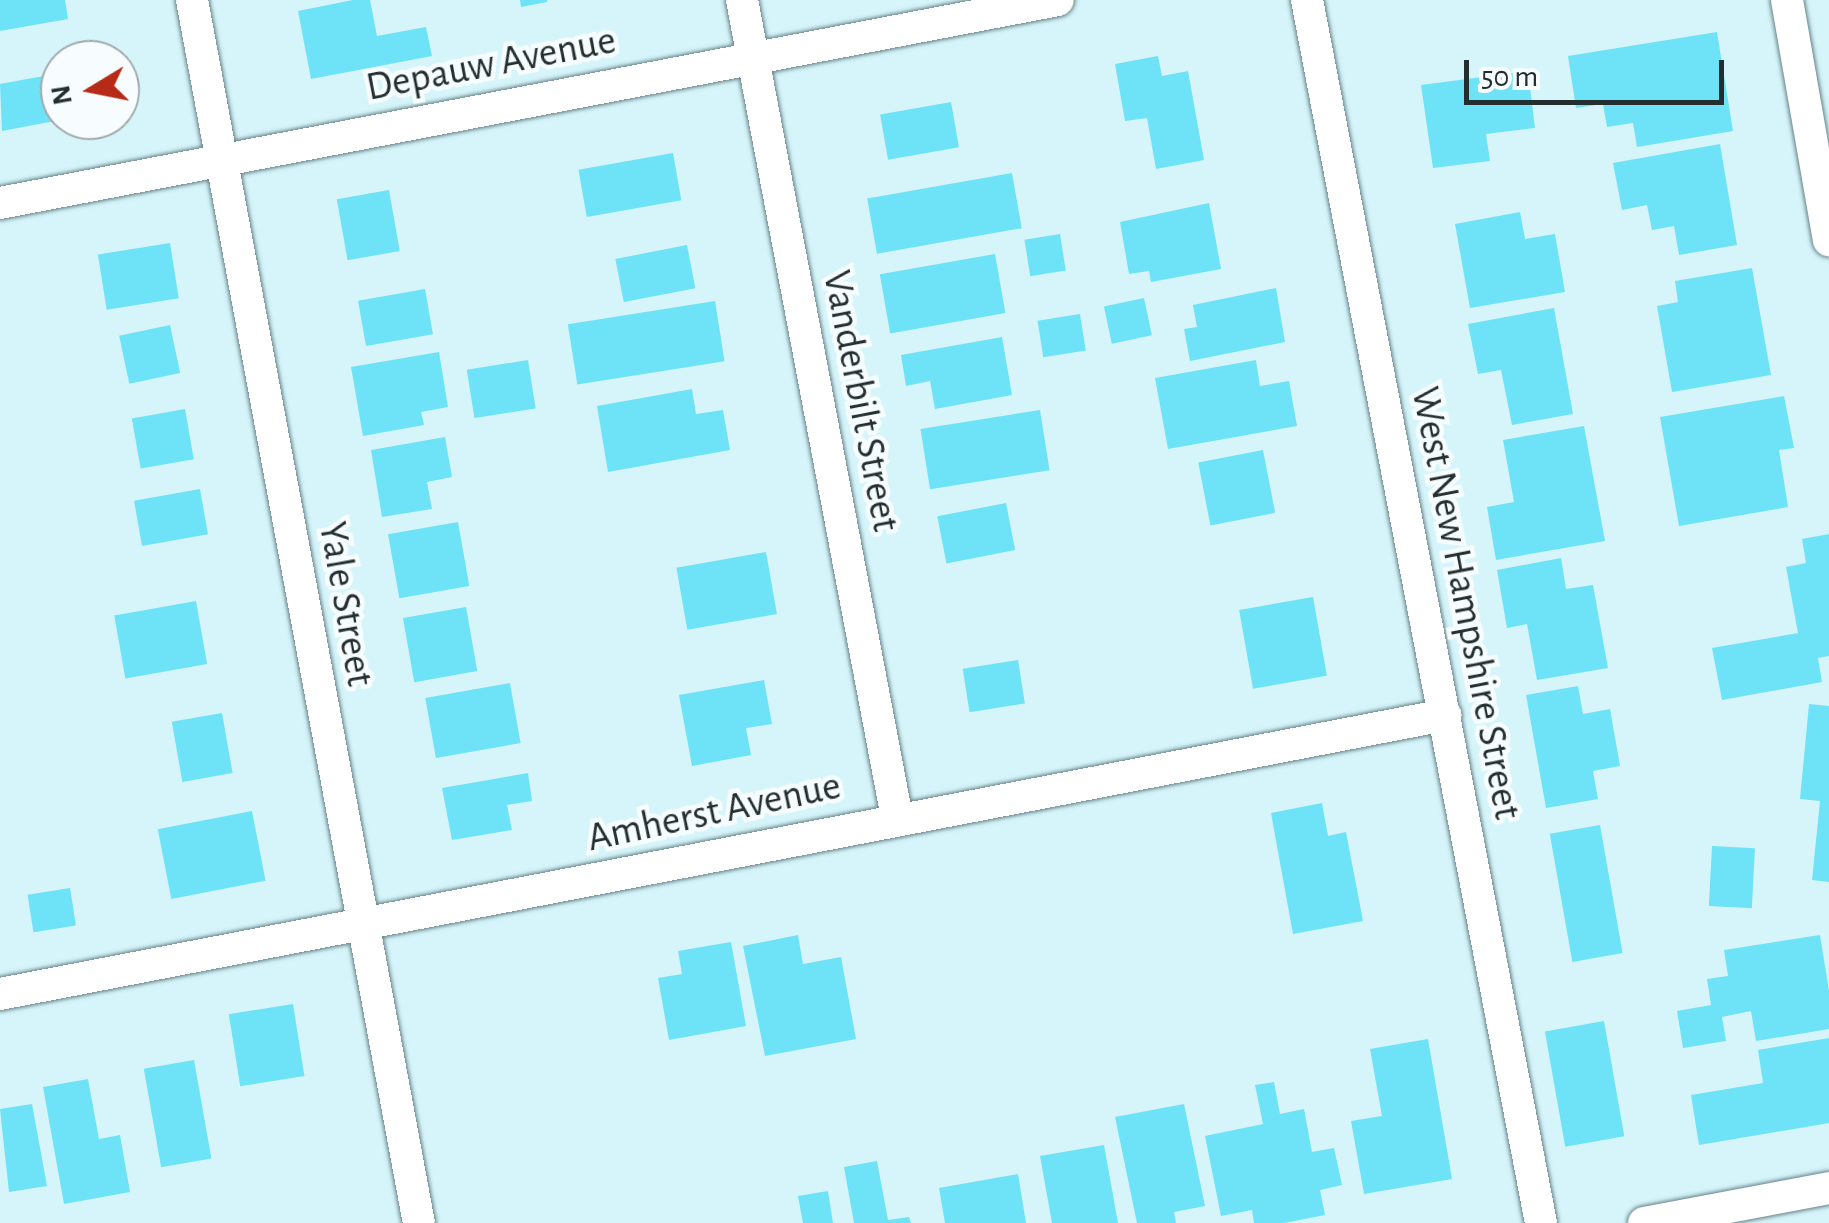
<!DOCTYPE html>
<style>
body{margin:0}
#map{position:relative;width:1829px;height:1223px;overflow:hidden;background:#d6f5fb;font-family:"Alegreya Sans",sans-serif}
div>[style]{position:absolute}
.building>*{inset:0;background:#6ee2f7;transform-origin:0 0}
.roads{filter:drop-shadow(0 0 2px #678288) drop-shadow(0 0 2px #678288)}
.street>*{height:32px;margin:-16px;padding:0 16px;transform-origin:16px;border-radius:16px;background:#fff}
span{translate:-50% -50%;white-space:nowrap;text-align:center;line-height:1.15;-webkit-text-stroke:9px #f7fdfe;paint-order:stroke}
.street-label{font-size:40px;color:#232e31}
.north{position:absolute;left:40px;top:40px;width:100px;height:100px;box-sizing:border-box;background:#f7fdfe;border:2px solid #a2aaac;border-radius:50%;rotate:260deg;font-size:28px;font-weight:700;line-height:40px;text-align:center;color:#232e31}
.north::after{content:'';display:block;margin:auto;width:35px;height:45px;background:#b72a18;clip-path:polygon(50% 0,100% 100%,50% 72%,0 100%)}
.scale{position:absolute;left:1464px;top:60px;width:260px;height:45px;box-sizing:border-box;border:5px solid #232e31;border-top:0;padding-left:12px;font-size:30px;line-height:35px;white-space:nowrap;color:#232e31;-webkit-text-stroke:8px #f7fdfe;paint-order:stroke}
</style>
<div id="map">
<div class="building">
<i style="clip-path:polygon(0 0,65px 0,68px 19px,0 31px)"></i>
<i style="clip-path:polygon(353px 0,370px 0,377px 36px,426px 27px,432px 56px,311px 79px,298px 11px)"></i>
<i style="clip-path:polygon(520px 0,547px 0,547px 2px,521px 7px)"></i>
<i style="clip-path:polygon(1717px 32px,1733px 131px,1637px 147px,1633px 123px,1607px 127px,1603px 104px,1576px 108px,1568px 56px)"></i>
<i style="clip-path:polygon(1158px 56px,1162px 76px,1188px 71px,1204px 160px,1156px 169px,1147px 118px,1125px 121px,1115px 64px)"></i>
<i style="clip-path:polygon(1528px 71px,1535px 128px,1486px 134px,1490px 161px,1433px 168px,1421px 85px)"></i>
<i style="clip-path:polygon(60px 73px,60px 120px,2px 131px,0 84px)"></i>
<i style="left:951px;top:102px;width:46px;height:72px;rotate:80deg"></i>
<i style="clip-path:polygon(1720px 144px,1737px 245px,1679px 255px,1674px 226px,1652px 230px,1647px 205px,1622px 210px,1613px 163px)"></i>
<i style="left:673px;top:153px;width:48px;height:96px;rotate:80deg"></i>
<i style="left:1012px;top:173px;width:56px;height:147px;rotate:80deg"></i>
<i style="left:389px;top:190px;width:62px;height:53px;rotate:80deg"></i>
<i style="clip-path:polygon(1209px 203px,1221px 269px,1151px 282px,1149px 271px,1129px 274px,1120px 222px)"></i>
<i style="clip-path:polygon(1520px 212px,1525px 239px,1555px 234px,1565px 292px,1470px 308px,1455px 224px)"></i>
<i style="left:1060px;top:234px;width:37px;height:36px;rotate:81deg"></i>
<i style="left:170px;top:243px;width:56px;height:73px;rotate:81deg"></i>
<i style="left:687px;top:245px;width:44px;height:73px;rotate:79deg"></i>
<i style="left:995px;top:254px;width:60px;height:117px;rotate:80deg"></i>
<i style="clip-path:polygon(1752px 268px,1771px 375px,1672px 392px,1657px 306px,1678px 302px,1675px 281px)"></i>
<i style="clip-path:polygon(1276px 288px,1285px 342px,1190px 361px,1184px 329px,1197px 327px,1193px 305px)"></i>
<i style="left:425px;top:289px;width:46px;height:68px;rotate:80deg"></i>
<i style="left:1144px;top:298px;width:38px;height:41px;rotate:78deg"></i>
<i style="left:715px;top:301px;width:61px;height:149px;rotate:81deg"></i>
<i style="clip-path:polygon(1554px 308px,1573px 414px,1512px 425px,1501px 370px,1478px 374px,1468px 324px)"></i>
<i style="left:1080px;top:314px;width:37px;height:43px;rotate:81deg"></i>
<i style="left:170px;top:325px;width:49px;height:52px;rotate:78deg"></i>
<i style="clip-path:polygon(1002px 337px,1012px 395px,935px 409px,930px 381px,906px 386px,901px 355px)"></i>
<i style="clip-path:polygon(439px 352px,448px 407px,421px 412px,424px 425px,363px 436px,351px 367px)"></i>
<i style="left:528px;top:360px;width:49px;height:62px;rotate:81deg"></i>
<i style="clip-path:polygon(1256px 360px,1260px 386px,1289px 381px,1297px 426px,1168px 449px,1155px 378px)"></i>
<i style="clip-path:polygon(692px 389px,696px 414px,723px 410px,730px 450px,608px 472px,597px 406px)"></i>
<i style="clip-path:polygon(1784px 396px,1794px 448px,1779px 450px,1788px 507px,1679px 526px,1660px 417px)"></i>
<i style="left:185px;top:409px;width:51px;height:54px;rotate:80deg"></i>
<i style="left:1040px;top:410px;width:61px;height:121px;rotate:81deg"></i>
<i style="clip-path:polygon(1584px 426px,1605px 541px,1496px 560px,1487px 507px,1514px 502px,1503px 440px)"></i>
<i style="clip-path:polygon(445px 437px,452px 477px,427px 482px,432px 509px,382px 517px,371px 450px)"></i>
<i style="left:1263px;top:450px;width:64px;height:66px;rotate:79deg"></i>
<i style="left:200px;top:489px;width:46px;height:67px;rotate:80deg"></i>
<i style="left:1006px;top:503px;width:48px;height:70px;rotate:79deg"></i>
<i style="left:458px;top:522px;width:65px;height:71px;rotate:80deg"></i>
<i style="clip-path:polygon(1829px 534px,1829px 656px,1818px 658px,1822px 682px,1722px 700px,1712px 648px,1798px 633px,1786px 567px,1806px 563px,1802px 539px)"></i>
<i style="left:766px;top:552px;width:63px;height:91px;rotate:80deg"></i>
<i style="clip-path:polygon(1561px 558px,1566px 589px,1593px 585px,1608px 668px,1537px 680px,1527px 624px,1507px 628px,1497px 570px)"></i>
<i style="left:1313px;top:597px;width:80px;height:75px;rotate:80deg"></i>
<i style="left:196px;top:601px;width:64px;height:83px;rotate:80deg"></i>
<i style="left:466px;top:607px;width:65px;height:64px;rotate:80deg"></i>
<i style="left:1018px;top:660px;width:44px;height:56px;rotate:81deg"></i>
<i style="clip-path:polygon(764px 680px,772px 724px,746px 728px,751px 755px,692px 766px,679px 695px)"></i>
<i style="left:510px;top:683px;width:61px;height:86px;rotate:80deg"></i>
<i style="clip-path:polygon(1578px 686px,1583px 714px,1610px 709px,1620px 766px,1593px 771px,1598px 799px,1546px 808px,1526px 695px)"></i>
<i style="clip-path:polygon(1809px 704px,1829px 706px,1829px 882px,1812px 880px,1820px 801px,1800px 799px)"></i>
<i style="left:222px;top:713px;width:61px;height:51px;rotate:80deg"></i>
<i style="clip-path:polygon(528px 773px,532px 801px,507px 805px,512px 830px,452px 840px,442px 788px)"></i>
<i style="clip-path:polygon(1322px 803px,1328px 836px,1346px 832px,1363px 921px,1293px 934px,1271px 813px)"></i>
<i style="left:252px;top:811px;width:71px;height:96px;rotate:79deg"></i>
<i style="left:1600px;top:825px;width:130px;height:51px;rotate:80deg"></i>
<i style="left:1712px;top:846px;width:43px;height:60px;rotate:3deg"></i>
<i style="left:70px;top:888px;width:38px;height:43px;rotate:81deg"></i>
<i style="clip-path:polygon(798px 935px,803px 964px,841px 957px,856px 1039px,765px 1056px,743px 946px)"></i>
<i style="clip-path:polygon(1820px 935px,1829px 991px,1829px 1029px,1756px 1041px,1751px 1011px,1722px 1017px,1726px 1041px,1683px 1048px,1677px 1011px,1711px 1005px,1707px 979px,1728px 976px,1724px 950px)"></i>
<i style="clip-path:polygon(731px 942px,746px 1026px,669px 1040px,658px 978px,682px 974px,678px 951px)"></i>
<i style="left:293px;top:1004px;width:73px;height:65px;rotate:81deg"></i>
<i style="left:1604px;top:1021px;width:117px;height:60px;rotate:80deg"></i>
<i style="clip-path:polygon(1829px 1038px,1829px 1123px,1699px 1145px,1691px 1095px,1763px 1083px,1758px 1050px)"></i>
<i style="clip-path:polygon(1428px 1039px,1452px 1179px,1364px 1194px,1351px 1121px,1382px 1116px,1370px 1049px)"></i>
<i style="left:194px;top:1060px;width:100px;height:51px;rotate:80deg"></i>
<i style="clip-path:polygon(88px 1079px,99px 1139px,120px 1135px,130px 1192px,64px 1204px,43px 1087px)"></i>
<i style="clip-path:polygon(1274px 1082px,1280px 1114px,1304px 1109px,1312px 1152px,1334px 1148px,1342px 1185px,1320px 1190px,1325px 1215px,1284px 1223px,1254px 1223px,1252px 1210px,1221px 1216px,1205px 1136px,1263px 1124px,1255px 1085px)"></i>
<i style="clip-path:polygon(32px 1104px,47px 1186px,9px 1192px,0 1109px)"></i>
<i style="clip-path:polygon(1184px 1104px,1205px 1206px,1174px 1212px,1176px 1223px,1137px 1223px,1115px 1117px)"></i>
<i style="clip-path:polygon(1104px 1145px,1118px 1223px,1052px 1223px,1040px 1156px)"></i>
<i style="clip-path:polygon(877px 1161px,888px 1220px,909px 1217px,911px 1223px,854px 1223px,844px 1167px)"></i>
<i style="clip-path:polygon(1018px 1174px,1026px 1223px,945px 1223px,939px 1188px)"></i>
<i style="clip-path:polygon(828px 1191px,833px 1223px,803px 1223px,798px 1196px)"></i>
</div>
<div class="roads">
<div class="street">
<i style="left:192px;top:0;width:1244px;rotate:79.49deg"></i>
<i style="left:742px;top:0;width:833px;rotate:79.27deg"></i>
<i style="left:1307px;top:0;width:1245px;rotate:79.17deg"></i>
<i style="left:1787px;top:0;width:244px;rotate:80.1deg"></i>
<i style="left:0;top:203px;width:1077px;rotate:-10.86deg"></i>
<i style="left:0;top:994px;width:1472px;rotate:-10.93deg"></i>
<i style="left:1644px;top:1223px;width:188px;rotate:-10.7deg"></i>
</div>
</div>
<div class="street-label">
<span style="left:491px;top:64px;rotate:-11deg">Depauw Avenue</span>
<span style="left:861px;top:401px;rotate:79deg">Vanderbilt Street</span>
<span style="left:1466px;top:603px;rotate:79deg">West New Hampshire Street</span>
<span style="left:346px;top:604px;rotate:80deg">Yale Street</span>
<span style="left:714px;top:812px;rotate:-12deg">Amherst Avenue</span>
</div>
<div class="north">N</div>
<div class="scale">50 m</div>
</div>
